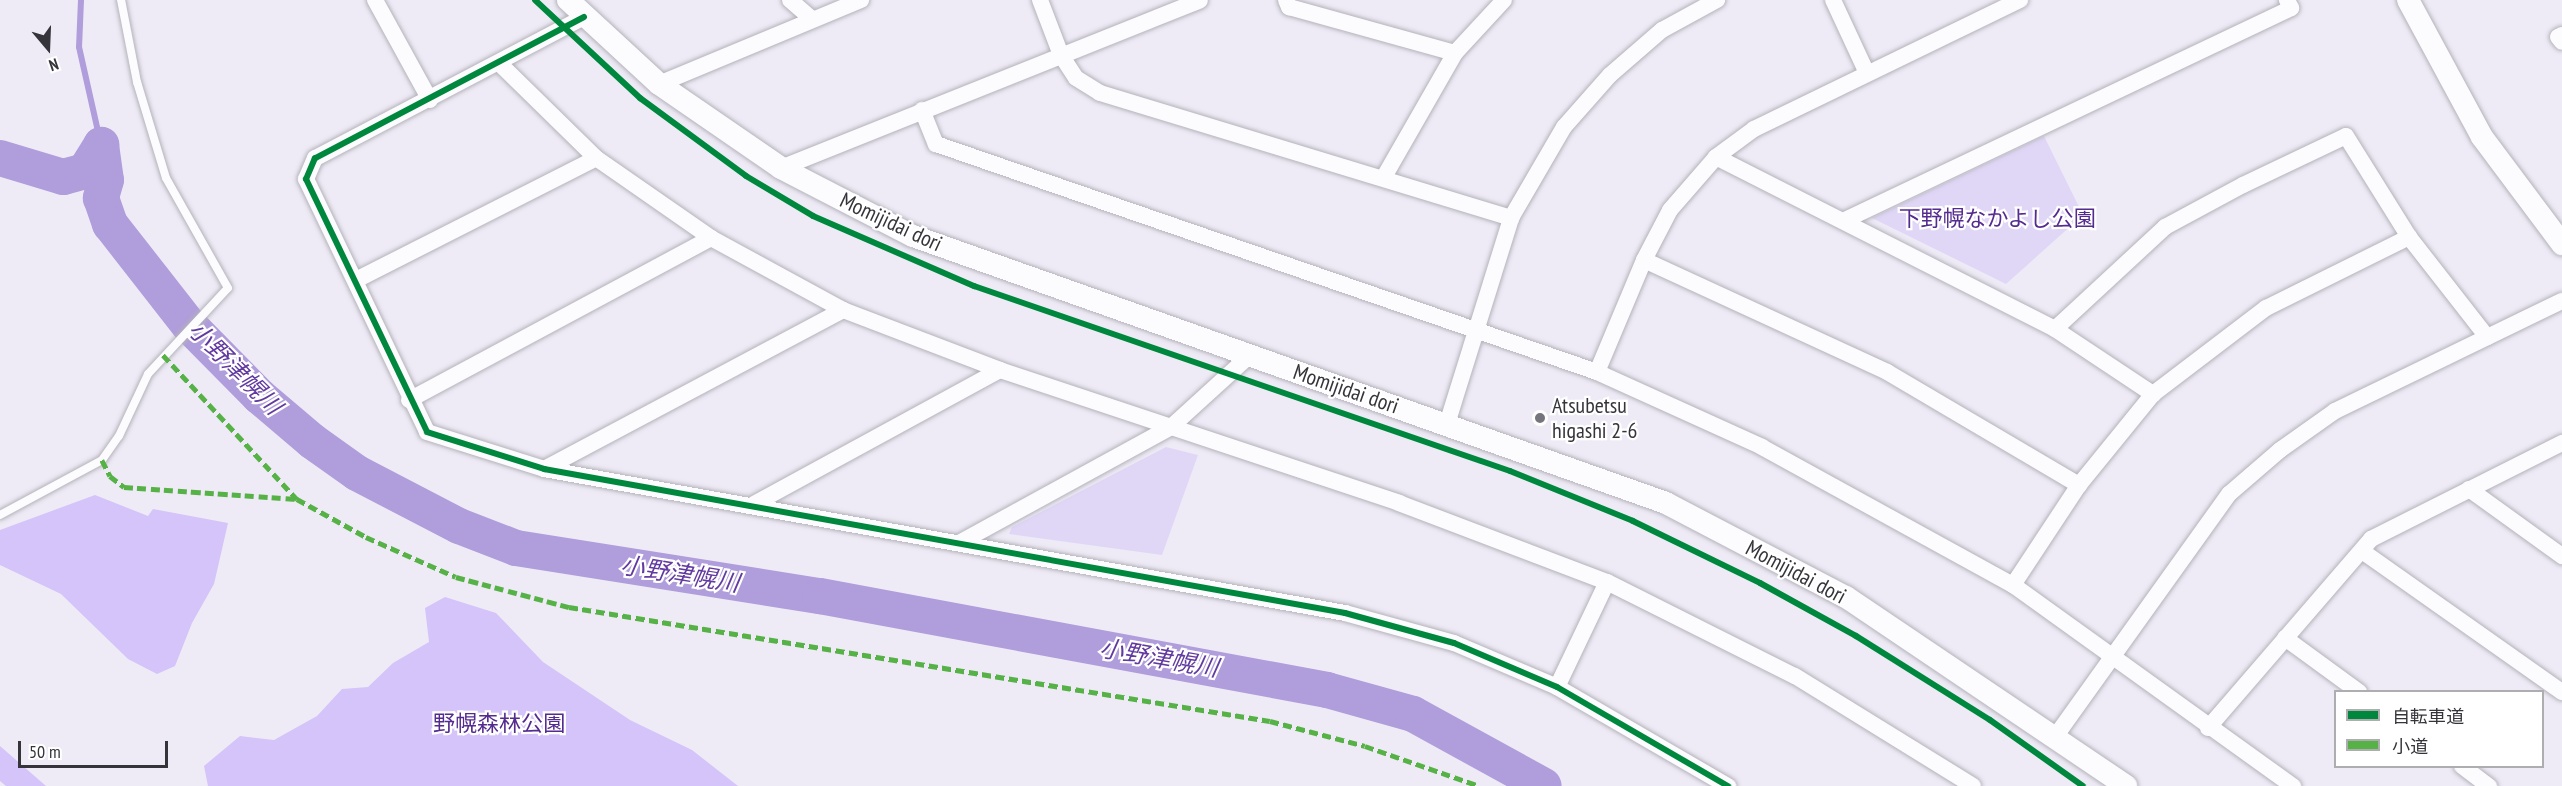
<!DOCTYPE html>
<meta charset="utf-8">
<style>
body{margin:0}
#map{position:relative;width:2562px;height:786px;overflow:hidden;background:#eeebf6;font-family:"PT Sans Narrow","Noto Sans JP",sans-serif}
div>[style]{position:absolute}
.green>*{inset:0;background:#e0d7f7}
.forest>*{inset:0;background:#d4c4f9}
.stream>*{height:6px;margin:-3px;padding:0 3px;transform-origin:3px;border-radius:3px;background:#b09ddb}
.river>*{height:36px;margin:-18px;padding:0 18px;transform-origin:18px;border-radius:18px;background:#b09ddb}
.roads{filter:drop-shadow(0 0 2px #b4b2ba) drop-shadow(0 0 2px #b4b2ba)}
.lane>*{height:8px;margin:-4px;padding:0 4px;transform-origin:4px;border-radius:4px;background:#fcfcfe}
.street>*{height:16px;margin:-8px;padding:0 8px;transform-origin:8px;border-radius:8px;background:#fcfcfe}
.secondary>*{height:22px;margin:-11px;padding:0 11px;transform-origin:11px;border-radius:11px;background:#fcfcfe}
.quiet>*{height:4.5px;margin-top:-2.25px;transform-origin:0;background:repeating-linear-gradient(90deg,#56b246 0 9px,transparent 0 13.5px)}
.cycleway>*{height:6px;margin:-3px;padding:0 3px;transform-origin:3px;border-radius:3px;background:#00873e}
.dots>*{width:16px;height:16px;translate:-50% -50%;box-sizing:border-box;border:3px solid #fff;border-radius:50%}
span{translate:-50% -50%;white-space:nowrap;text-align:center;line-height:1.15;-webkit-text-stroke:4.5px #fff;paint-order:stroke}
.park-label{font-size:22px;color:#542b8f}
.street-label{font-size:22px;color:#35343b}
.poi-label{font-size:22px;color:#35343b}
.left{translate:0 -50%;text-align:left}
.water-label{font-size:24px;color:#623ba0;font-style:italic}
.legend{position:absolute;left:2334px;top:690px;width:210px;height:78px;box-sizing:border-box;background:#fff;border:2px solid #aeaeb1;margin:0;padding:8px 10px;list-style:none;font-size:18px;color:#35343b}
.legend li{display:flex;align-items:center;gap:12px;height:30px}
.legend b{width:30px;border:2px solid #aeaeb1}
.north{position:absolute;left:18px;top:18px;width:60px;height:60px;-webkit-text-stroke:4px #fff;paint-order:stroke;rotate:161deg;font-size:16px;font-weight:700;line-height:24px;text-align:center;color:#35343b}
.north::after{content:'';display:block;margin:auto;width:21px;height:27px;background:#35343b;clip-path:polygon(50% 0,100% 100%,50% 72%,0 100%)}
.scale{position:absolute;left:18px;top:741px;width:150px;height:27px;box-sizing:border-box;border:3px solid #35343b;border-top:0;padding-left:8px;font-size:18px;line-height:21px;white-space:nowrap;color:#35343b;-webkit-text-stroke:4px #fff;paint-order:stroke}
</style>
<div id="map">
<div class="green">
<i style="clip-path:polygon(2044px 136px,2083px 215px,2006px 284px,1872px 218px)"></i>
<i style="clip-path:polygon(1166px 447px,1198px 455px,1162px 555px,1009px 534px,1012px 527px)"></i>
</div>
<div class="forest">
<i style="clip-path:polygon(95px 495px,148px 516px,153px 509px,228px 523px,214px 584px,192px 623px,175px 666px,157px 674px,128px 659px,61px 594px,0 565px,0 530px)"></i>
<i style="clip-path:polygon(445px 597px,496px 613px,543px 662px,630px 720px,692px 750px,738px 786px,208px 786px,204px 766px,240px 736px,274px 740px,317px 716px,342px 689px,368px 687px,393px 663px,429px 642px,425px 608px)"></i>
<i style="clip-path:polygon(0 746px,46px 786px,6px 786px,0 781px)"></i>
</div>
<div class="stream">
<i style="left:81px;top:0;width:47px;rotate:92.4deg"></i>
<i style="left:79px;top:47px;width:100px;rotate:77.3deg"></i>
</div>
<div class="river">
<i style="left:101px;top:145px;width:35px;rotate:82deg"></i>
<i style="left:106px;top:180px;width:19px;rotate:106deg"></i>
<i style="left:101px;top:198px;width:28px;rotate:71deg"></i>
<i style="left:110px;top:224px;width:128px;rotate:52deg"></i>
<i style="left:189px;top:325px;width:100px;rotate:45.4deg"></i>
<i style="left:259px;top:396px;width:70px;rotate:40.3deg"></i>
<i style="left:312px;top:441px;width:55px;rotate:35.4deg"></i>
<i style="left:357px;top:473px;width:115px;rotate:27.5deg"></i>
<i style="left:459px;top:526px;width:61px;rotate:21.1deg"></i>
<i style="left:516px;top:548px;width:308px;rotate:9deg"></i>
<i style="left:820px;top:596px;width:516px;rotate:10.5deg"></i>
<i style="left:1327px;top:690px;width:89px;rotate:15.6deg"></i>
<i style="left:1413px;top:714px;width:149px;rotate:28.8deg"></i>
<i style="left:0;top:158px;width:66px;rotate:16.8deg"></i>
<i style="left:63px;top:177px;width:23px;rotate:-15deg"></i>
<i style="left:85px;top:171px;width:31px;rotate:-58deg"></i>
</div>
<div class="roads">
<div class="lane">
<i style="left:0;top:515px;width:116px;rotate:-28.3deg"></i>
<i style="left:102px;top:460px;width:29px;rotate:-55deg"></i>
<i style="left:119px;top:436px;width:68px;rotate:-64.9deg"></i>
<i style="left:148px;top:374px;width:117px;rotate:-47.1deg"></i>
<i style="left:228px;top:288px;width:126px;rotate:-119.4deg"></i>
<i style="left:166px;top:178px;width:100px;rotate:-106.8deg"></i>
<i style="left:137px;top:82px;width:84px;rotate:-101deg"></i>
</div>
<div class="street">
<i style="left:375px;top:0;width:114px;rotate:61.2deg"></i>
<i style="left:790px;top:0;width:29px;rotate:41deg"></i>
<i style="left:1040px;top:0;width:59px;rotate:69.1deg"></i>
<i style="left:1061px;top:55px;width:27px;rotate:57deg"></i>
<i style="left:1076px;top:78px;width:28px;rotate:32deg"></i>
<i style="left:1100px;top:93px;width:430px;rotate:16.9deg"></i>
<i style="left:1286px;top:0;width:8px;rotate:67deg"></i>
<i style="left:1289px;top:7px;width:172px;rotate:15.5deg"></i>
<i style="left:1833px;top:0;width:78px;rotate:65.1deg"></i>
<i style="left:584px;top:17px;width:304px;rotate:152.3deg"></i>
<i style="left:315px;top:158px;width:23px;rotate:113deg"></i>
<i style="left:306px;top:179px;width:280px;rotate:64.4deg"></i>
<i style="left:427px;top:432px;width:123px;rotate:17.5deg"></i>
<i style="left:544px;top:469px;width:814px;rotate:10.19deg"></i>
<i style="left:1345px;top:613px;width:113px;rotate:15.4deg"></i>
<i style="left:1454px;top:643px;width:112px;rotate:23.1deg"></i>
<i style="left:1557px;top:687px;width:198px;rotate:30.1deg"></i>
<i style="left:2562px;top:35px;width:4px;rotate:153deg"></i>
<i style="left:2558px;top:37px;width:6px;rotate:51deg"></i>
<i style="left:500px;top:64px;width:134px;rotate:44.4deg"></i>
<i style="left:596px;top:158px;width:140px;rotate:34.8deg"></i>
<i style="left:711px;top:238px;width:150px;rotate:28.6deg"></i>
<i style="left:843px;top:310px;width:168px;rotate:20.9deg"></i>
<i style="left:1000px;top:370px;width:421px;rotate:18.4deg"></i>
<i style="left:1399px;top:503px;width:222px;rotate:20.8deg"></i>
<i style="left:1607px;top:582px;width:210px;rotate:26.6deg"></i>
<i style="left:1795px;top:676px;width:209px;rotate:31.7deg"></i>
<i style="left:659px;top:84px;width:219px;rotate:-22.6deg"></i>
<i style="left:922px;top:110px;width:37px;rotate:68deg"></i>
<i style="left:936px;top:144px;width:699px;rotate:19.03deg"></i>
<i style="left:1597px;top:372px;width:181px;rotate:24.4deg"></i>
<i style="left:1762px;top:447px;width:286px;rotate:28.8deg"></i>
<i style="left:2013px;top:585px;width:345px;rotate:35.7deg"></i>
<i style="left:1716px;top:157px;width:380px;rotate:26.9deg"></i>
<i style="left:2055px;top:329px;width:118px;rotate:33.6deg"></i>
<i style="left:781px;top:168px;width:451px;rotate:-21.8deg"></i>
<i style="left:1384px;top:177px;width:143px;rotate:-60.2deg"></i>
<i style="left:1455px;top:53px;width:72px;rotate:-47.2deg"></i>
<i style="left:1845px;top:220px;width:494px;rotate:-25.4deg"></i>
<i style="left:2291px;top:8px;width:9px;rotate:-117deg"></i>
<i style="left:1644px;top:260px;width:268px;rotate:24.7deg"></i>
<i style="left:1887px;top:372px;width:223px;rotate:30.5deg"></i>
<i style="left:356px;top:280px;width:269px;rotate:-26.9deg"></i>
<i style="left:2055px;top:329px;width:150px;rotate:-42.8deg"></i>
<i style="left:2165px;top:227px;width:89px;rotate:-28.3deg"></i>
<i style="left:2243px;top:185px;width:114px;rotate:-25.4deg"></i>
<i style="left:2346px;top:136px;width:119px;rotate:58deg"></i>
<i style="left:2409px;top:237px;width:127px;rotate:52deg"></i>
<i style="left:1597px;top:372px;width:121px;rotate:-67.2deg"></i>
<i style="left:1644px;top:260px;width:56px;rotate:-62.5deg"></i>
<i style="left:1670px;top:210px;width:70px;rotate:-49deg"></i>
<i style="left:1716px;top:157px;width:47px;rotate:-36.4deg"></i>
<i style="left:1754px;top:129px;width:296px;rotate:-25.9deg"></i>
<i style="left:409px;top:400px;width:343px;rotate:-28.2deg"></i>
<i style="left:1447px;top:424px;width:216px;rotate:-72.7deg"></i>
<i style="left:1511px;top:218px;width:105px;rotate:-59.8deg"></i>
<i style="left:1564px;top:127px;width:69px;rotate:-48.5deg"></i>
<i style="left:1610px;top:75px;width:69px;rotate:-40.9deg"></i>
<i style="left:1662px;top:30px;width:63px;rotate:-28.6deg"></i>
<i style="left:544px;top:469px;width:339px;rotate:-28deg"></i>
<i style="left:2469px;top:489px;width:115px;rotate:35.8deg"></i>
<i style="left:754px;top:504px;width:280px;rotate:-28.6deg"></i>
<i style="left:961px;top:542px;width:239px;rotate:-28.7deg"></i>
<i style="left:1171px;top:427px;width:107px;rotate:-42.3deg"></i>
<i style="left:2362px;top:551px;width:245px;rotate:35.2deg"></i>
<i style="left:2013px;top:585px;width:120px;rotate:-56.6deg"></i>
<i style="left:2079px;top:485px;width:117px;rotate:-50.9deg"></i>
<i style="left:2153px;top:394px;width:142px;rotate:-37.3deg"></i>
<i style="left:2266px;top:308px;width:160px;rotate:-26.4deg"></i>
<i style="left:2285px;top:638px;width:92px;rotate:36.1deg"></i>
<i style="left:1557px;top:687px;width:116px;rotate:-64.5deg"></i>
<i style="left:2208px;top:728px;width:250px;rotate:-49.2deg"></i>
<i style="left:2371px;top:539px;width:214px;rotate:-26.7deg"></i>
<i style="left:2055px;top:737px;width:299px;rotate:-54.4deg"></i>
<i style="left:2229px;top:494px;width:67px;rotate:-40.8deg"></i>
<i style="left:2280px;top:450px;width:67px;rotate:-35.3deg"></i>
<i style="left:2335px;top:411px;width:252px;rotate:-25.9deg"></i>
<i style="left:2462px;top:766px;width:34px;rotate:37deg"></i>
</div>
<div class="secondary">
<i style="left:568px;top:0;width:124px;rotate:42.7deg"></i>
<i style="left:659px;top:84px;width:148px;rotate:34.5deg"></i>
<i style="left:781px;top:168px;width:148px;rotate:27.3deg"></i>
<i style="left:913px;top:236px;width:799px;rotate:19.52deg"></i>
<i style="left:1666px;top:503px;width:203px;rotate:27.6deg"></i>
<i style="left:1846px;top:597px;width:338px;rotate:34deg"></i>
<i style="left:2408px;top:0;width:156px;rotate:61.6deg"></i>
<i style="left:2482px;top:137px;width:134px;rotate:53.2deg"></i>
</div>
</div>
<div class="quiet">
<i style="left:163px;top:355px;width:197px;rotate:47.1deg"></i>
<i style="left:297px;top:499px;width:79px;rotate:28.8deg"></i>
<i style="left:366px;top:537px;width:98px;rotate:24deg"></i>
<i style="left:456px;top:577px;width:117px;rotate:14.9deg"></i>
<i style="left:569px;top:607px;width:710px;rotate:9.24deg"></i>
<i style="left:1270px;top:721px;width:98px;rotate:14.7deg"></i>
<i style="left:1365px;top:746px;width:121px;rotate:19.3deg"></i>
<i style="left:102px;top:460px;width:18px;rotate:63deg"></i>
<i style="left:110px;top:476px;width:18px;rotate:38deg"></i>
<i style="left:124px;top:487px;width:173px;rotate:4deg"></i>
</div>
<div class="cycleway">
<i style="left:535px;top:0;width:144px;rotate:43deg"></i>
<i style="left:640px;top:98px;width:132px;rotate:36.3deg"></i>
<i style="left:746px;top:176px;width:78px;rotate:30.8deg"></i>
<i style="left:813px;top:216px;width:176px;rotate:23.5deg"></i>
<i style="left:974px;top:286px;width:567px;rotate:19.04deg"></i>
<i style="left:1510px;top:471px;width:133px;rotate:22.1deg"></i>
<i style="left:1633px;top:521px;width:141px;rotate:26deg"></i>
<i style="left:1760px;top:583px;width:110px;rotate:28.9deg"></i>
<i style="left:1856px;top:636px;width:158px;rotate:32.1deg"></i>
<i style="left:1990px;top:720px;width:114px;rotate:35.4deg"></i>
<i style="left:584px;top:17px;width:304px;rotate:152.3deg"></i>
<i style="left:315px;top:158px;width:23px;rotate:113deg"></i>
<i style="left:306px;top:179px;width:280px;rotate:64.4deg"></i>
<i style="left:427px;top:432px;width:123px;rotate:17.5deg"></i>
<i style="left:544px;top:469px;width:814px;rotate:10.19deg"></i>
<i style="left:1345px;top:613px;width:113px;rotate:15.4deg"></i>
<i style="left:1454px;top:643px;width:112px;rotate:23.1deg"></i>
<i style="left:1557px;top:687px;width:198px;rotate:30.1deg"></i>
</div>
<div class="dots">
<i style="left:1540px;top:418px;background:#76747c"></i>
</div>
<div class="park-label">
<span style="left:1997px;top:219px">下野幌なかよし公園</span>
<span style="left:499px;top:724px">野幌森林公園</span>
</div>
<div class="street-label">
<span style="left:891px;top:222px;rotate:25deg">Momijidai dori</span>
<span style="left:1346px;top:389px;rotate:19deg">Momijidai dori</span>
<span style="left:1796px;top:572px;rotate:28deg">Momijidai dori</span>
</div>
<div class="poi-label">
<span class="left" style="left:1552px;top:418px">Atsubetsu<br>higashi 2-6</span>
</div>
<div class="water-label">
<span style="left:235px;top:368px;rotate:45deg">小野津幌川</span>
<span style="left:680px;top:574px;rotate:9deg">小野津幌川</span>
<span style="left:1159px;top:658px;rotate:10deg">小野津幌川</span>
</div>
<ul class="legend">
<li><b style="height:8px;background:#00873e"></b>自転車道</li>
<li><b style="height:8px;background:#56b246"></b>小道</li>
</ul>
<div class="north">N</div>
<div class="scale">50 m</div>
</div>
